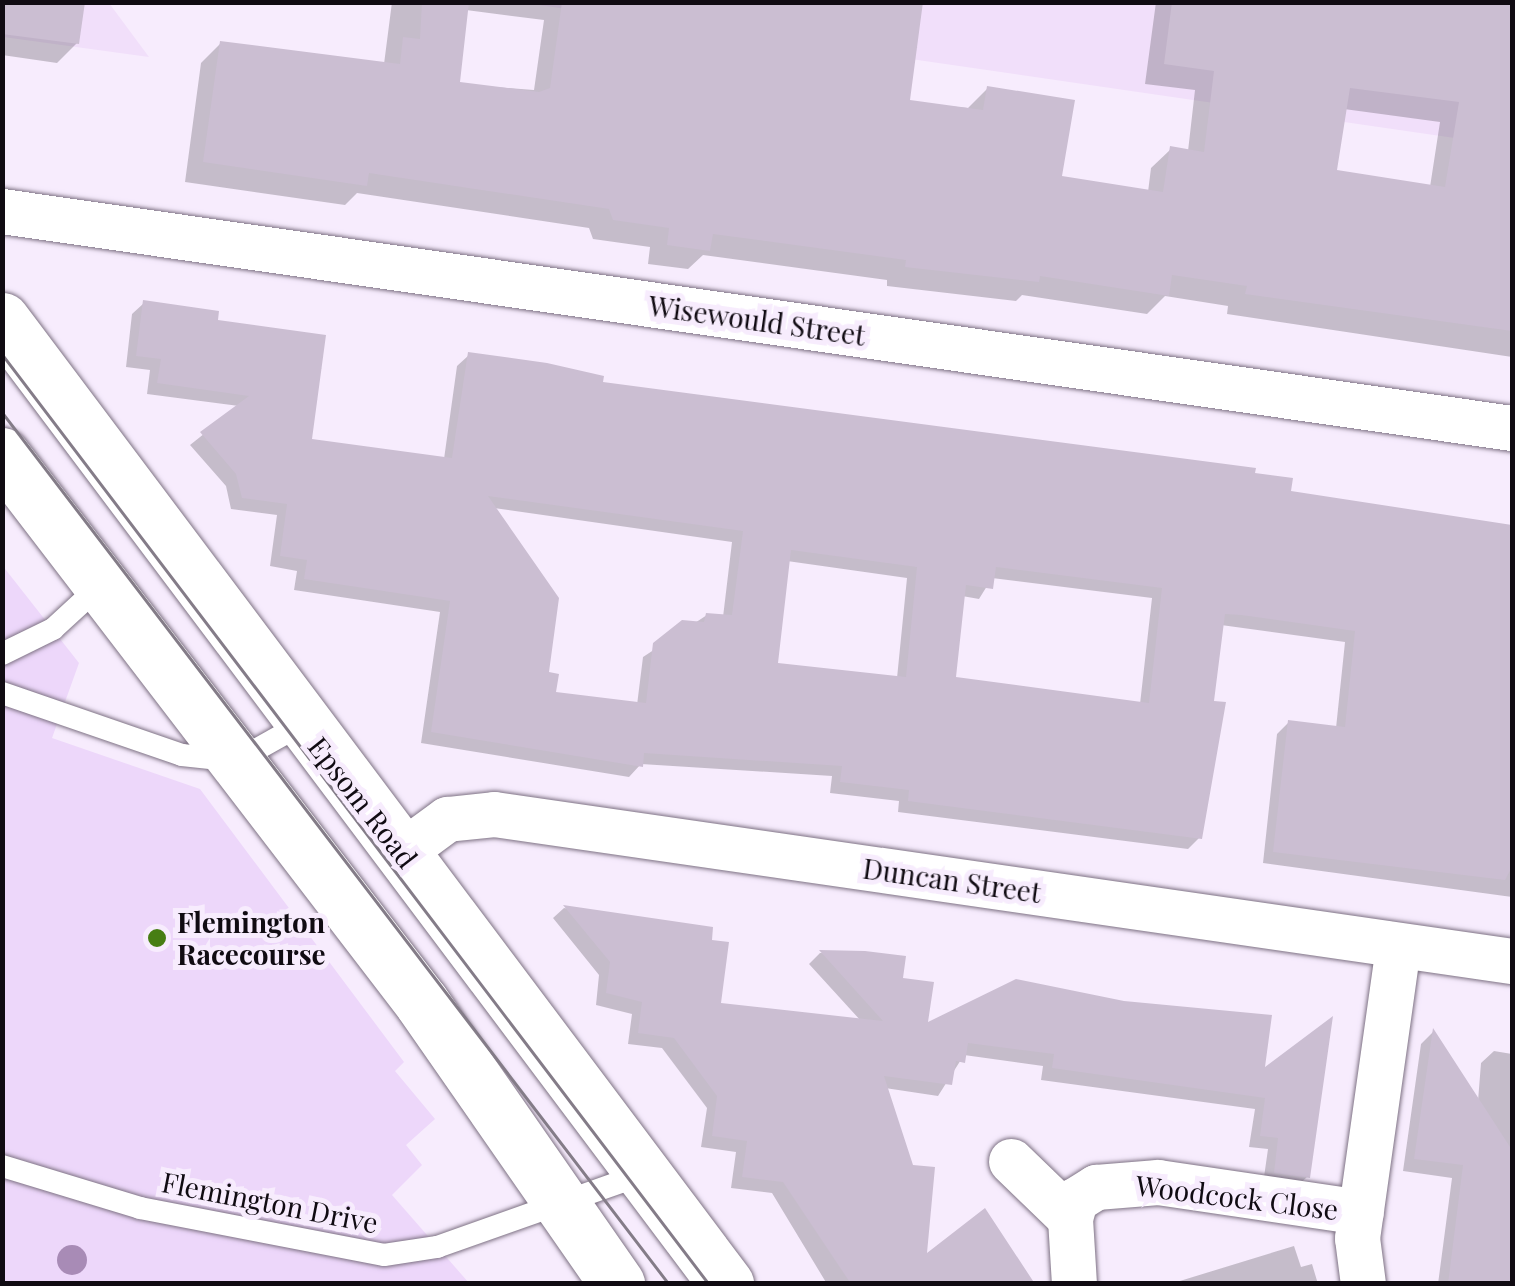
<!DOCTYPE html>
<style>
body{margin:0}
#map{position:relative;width:1515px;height:1286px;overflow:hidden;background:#f7ecfd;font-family:"Playfair Display",serif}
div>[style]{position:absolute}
.built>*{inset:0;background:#f1dffa}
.green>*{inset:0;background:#edd7fa}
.shadow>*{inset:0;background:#0003}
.building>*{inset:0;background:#cbbed2}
.roads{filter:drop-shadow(0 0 2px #7e7284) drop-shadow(0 0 2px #7e7284)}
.service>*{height:22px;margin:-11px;padding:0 11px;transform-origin:11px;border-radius:11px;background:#fff}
.minor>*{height:45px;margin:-22.5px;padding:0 22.5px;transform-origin:22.5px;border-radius:22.5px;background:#fff}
.secondary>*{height:55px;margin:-27.5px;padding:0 27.5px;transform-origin:27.5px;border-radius:27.5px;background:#fff}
.tram>*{height:2.5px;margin:-1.25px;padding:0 1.25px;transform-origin:1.25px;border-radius:1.25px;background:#847c88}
.trees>*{width:30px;height:30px;margin:-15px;border-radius:50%;background:#a88bb6}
.dots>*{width:28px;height:28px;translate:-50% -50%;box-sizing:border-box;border:5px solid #f7ecfd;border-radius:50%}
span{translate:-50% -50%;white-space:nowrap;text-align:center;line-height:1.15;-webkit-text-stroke:10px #f7ecfd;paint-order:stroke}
.street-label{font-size:28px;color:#100b12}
.poi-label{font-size:28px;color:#100b12;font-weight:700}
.left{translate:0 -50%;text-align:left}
.frame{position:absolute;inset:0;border:5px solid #100b12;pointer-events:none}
</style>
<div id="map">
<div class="built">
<i style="clip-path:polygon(3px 3px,109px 3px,149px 57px,3px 37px)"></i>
<i style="clip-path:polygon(525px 3px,1512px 3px,1512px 146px,1489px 143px)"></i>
</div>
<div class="green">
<i style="clip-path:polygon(2px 565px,79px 663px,52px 738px,200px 789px,404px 1062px,395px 1071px,435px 1119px,406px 1145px,422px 1165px,392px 1195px,469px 1283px,3px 1283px)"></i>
</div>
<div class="shadow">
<i style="clip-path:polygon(2px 2px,77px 43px,57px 63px,2px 55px)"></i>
<i style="clip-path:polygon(evenodd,392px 2px,920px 2px,907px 102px,968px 108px,988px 88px,1059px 178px,1148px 192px,1151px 168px,1171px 149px,1188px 151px,1195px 90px,1145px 84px,1156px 2px,1512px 2px,1512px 357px,1227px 314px,1228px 306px,1165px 296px,1147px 314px,1022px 295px,1016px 301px,887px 286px,887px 280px,703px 255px,688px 269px,648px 264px,650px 247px,593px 239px,589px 228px,357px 193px,345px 205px,185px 182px,201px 63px,221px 43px,384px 64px,392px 2px,466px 10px,544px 20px,534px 90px,457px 84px,466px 10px,392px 2px,1344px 109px,1440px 122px,1430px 187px,1334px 172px,1344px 109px)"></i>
<i style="clip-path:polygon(evenodd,144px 303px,309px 441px,444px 459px,457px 366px,469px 355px,600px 384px,1252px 475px,1288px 493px,1512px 527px,1512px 897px,1263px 863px,1277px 734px,1289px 722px,1336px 728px,1345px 642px,1221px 625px,1199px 838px,1188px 849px,898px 812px,899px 801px,830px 793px,832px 776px,641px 764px,629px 777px,421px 743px,440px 612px,294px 590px,297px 571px,270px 566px,277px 515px,231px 509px,226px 486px,190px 445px,239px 406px,147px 394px,150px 370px,126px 367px,132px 314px,144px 303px,494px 508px,732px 542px,723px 617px,707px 615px,643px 657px,637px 705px,553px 694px,494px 508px,144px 303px,787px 561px,907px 578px,897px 678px,775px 666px,787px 561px,144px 303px,992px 578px,1152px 598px,1140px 704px,953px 679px,962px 596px,979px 599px,992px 578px)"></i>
<i style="clip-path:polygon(564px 908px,711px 930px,719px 1005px,861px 1021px,809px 964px,820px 953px,865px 954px,900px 980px,925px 1026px,1261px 1072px,1307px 1177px,1295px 1188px,1263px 1184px,1268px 1149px,1249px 1147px,1255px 1109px,1041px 1080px,1043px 1066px,964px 1055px,938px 1096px,885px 1088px,924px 1259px,1019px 1284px,827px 1284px,772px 1193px,731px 1188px,736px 1152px,701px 1147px,707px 1108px,662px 1048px,628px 1044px,632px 1014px,596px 1005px,599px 975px,553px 918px)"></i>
<i style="clip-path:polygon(1433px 1032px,1478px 1101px,1481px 1063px,1494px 1051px,1512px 1054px,1512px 1284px,1438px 1284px,1452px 1178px,1403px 1171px,1421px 1044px)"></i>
<i style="clip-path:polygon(1294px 1246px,1301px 1267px,1312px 1264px,1318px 1284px,1170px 1284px)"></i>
</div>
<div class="building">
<i style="clip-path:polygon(2px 2px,85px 2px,79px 44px,2px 34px)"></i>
<i style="clip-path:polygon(evenodd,422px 2px,469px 2px,460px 82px,539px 92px,550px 88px,562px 2px,923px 2px,910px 100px,983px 110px,987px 86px,1075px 100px,1062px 176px,1163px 192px,1170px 146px,1204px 152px,1214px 71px,1164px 64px,1172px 2px,1512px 2px,1512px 331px,1245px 294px,1247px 286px,1172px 275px,1169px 296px,1040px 276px,1039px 282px,905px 267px,906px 260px,713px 234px,710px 251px,667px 245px,669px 228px,613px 220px,609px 209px,369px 173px,367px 186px,203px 162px,220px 41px,400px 64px,403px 37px,420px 39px,422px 2px,1350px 88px,1459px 102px,1445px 187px,1337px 170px,1350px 88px)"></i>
<i style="clip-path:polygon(evenodd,143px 300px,219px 311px,218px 320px,326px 335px,312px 439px,452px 458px,468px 352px,547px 363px,604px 376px,603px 382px,1256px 468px,1255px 473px,1293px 478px,1291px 491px,1512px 525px,1512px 867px,1505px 880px,1273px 852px,1288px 720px,1345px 727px,1355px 631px,1241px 615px,1225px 614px,1214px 701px,1226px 702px,1202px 839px,908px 801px,909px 790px,840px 782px,842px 766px,644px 753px,643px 767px,431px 732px,450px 601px,304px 579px,307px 560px,280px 556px,287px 504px,242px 498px,236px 474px,200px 432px,249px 396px,157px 383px,161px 359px,136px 356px,143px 300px,488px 496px,743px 531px,732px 615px,706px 613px,704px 622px,682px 620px,653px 643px,646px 703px,556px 692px,559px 674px,549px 672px,559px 598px,488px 496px,143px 300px,791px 550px,917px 567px,906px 677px,778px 663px,791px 550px,143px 300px,996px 567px,1162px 588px,1149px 703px,956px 677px,966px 585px,993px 589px,996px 567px)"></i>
<i style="clip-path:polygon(563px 905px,713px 927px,712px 940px,729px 942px,721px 1003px,883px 1021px,819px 950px,865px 951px,906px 956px,903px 978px,934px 982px,928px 1022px,1016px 979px,1124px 1001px,1272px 1015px,1265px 1067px,1333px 1016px,1310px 1178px,1274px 1173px,1278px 1138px,1260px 1136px,1265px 1098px,1052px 1068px,1054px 1054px,968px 1043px,965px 1063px,956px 1061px,952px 1085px,884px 1076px,913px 1165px,935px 1167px,927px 1253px,985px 1208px,1035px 1284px,851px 1284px,783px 1182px,742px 1177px,747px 1141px,712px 1136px,717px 1096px,674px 1038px,638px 1033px,642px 1002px,606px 993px,610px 962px)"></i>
<i style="clip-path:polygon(1433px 1028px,1512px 1150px,1512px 1284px,1448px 1284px,1463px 1165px,1414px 1159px)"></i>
</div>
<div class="roads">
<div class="service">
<i style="left:2px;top:654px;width:57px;rotate:-26.1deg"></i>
<i style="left:53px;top:629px;width:67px;rotate:-42.6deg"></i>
<i style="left:2px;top:693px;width:190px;rotate:19deg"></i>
<i style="left:182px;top:755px;width:54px;rotate:6.3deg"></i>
<i style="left:236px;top:761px;width:76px;rotate:-29.3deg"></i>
<i style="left:2px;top:1166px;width:144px;rotate:16.9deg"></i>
<i style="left:140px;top:1208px;width:248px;rotate:10.9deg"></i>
<i style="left:384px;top:1255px;width:54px;rotate:-8.6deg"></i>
<i style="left:437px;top:1247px;width:215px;rotate:-19.5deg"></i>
</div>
<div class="minor">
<i style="left:2px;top:211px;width:1526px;rotate:8.18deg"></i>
<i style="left:402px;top:852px;width:56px;rotate:-36.3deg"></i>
<i style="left:447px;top:819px;width:47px;rotate:-6.1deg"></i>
<i style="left:494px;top:814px;width:1029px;rotate:8.22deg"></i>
<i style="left:1011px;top:1161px;width:82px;rotate:44deg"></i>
<i style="left:1074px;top:1284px;width:66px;rotate:-93.5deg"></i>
<i style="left:1070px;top:1218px;width:19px;rotate:-74deg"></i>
<i style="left:1075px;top:1200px;width:25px;rotate:-32deg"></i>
<i style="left:1096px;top:1187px;width:62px;rotate:-4.6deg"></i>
<i style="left:1158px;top:1182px;width:205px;rotate:8.4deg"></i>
<i style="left:1363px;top:1284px;width:46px;rotate:-97.4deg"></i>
<i style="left:1357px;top:1238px;width:295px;rotate:-82deg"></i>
</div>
<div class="secondary">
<i style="left:2px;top:320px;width:1206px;rotate:53.09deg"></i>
<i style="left:2px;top:455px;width:690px;rotate:52.53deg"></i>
<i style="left:422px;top:1003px;width:342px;rotate:55.2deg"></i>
</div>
</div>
<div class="tram">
<i style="left:2px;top:354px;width:1168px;rotate:52.76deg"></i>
<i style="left:2px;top:412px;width:1098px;rotate:52.59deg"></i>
</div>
<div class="trees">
<i style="left:72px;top:1260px"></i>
</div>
<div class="dots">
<i style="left:157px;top:938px;background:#477e13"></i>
</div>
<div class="street-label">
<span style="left:757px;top:320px;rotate:8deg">Wisewould Street</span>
<span style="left:363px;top:802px;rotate:52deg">Epsom Road</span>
<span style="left:952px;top:880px;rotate:8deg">Duncan Street</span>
<span style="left:1237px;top:1197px;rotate:7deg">Woodcock Close</span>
<span style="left:270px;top:1202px;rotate:11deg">Flemington Drive</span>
</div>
<div class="poi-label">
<span class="left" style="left:177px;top:938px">Flemington<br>Racecourse</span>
</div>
<div class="frame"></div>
</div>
